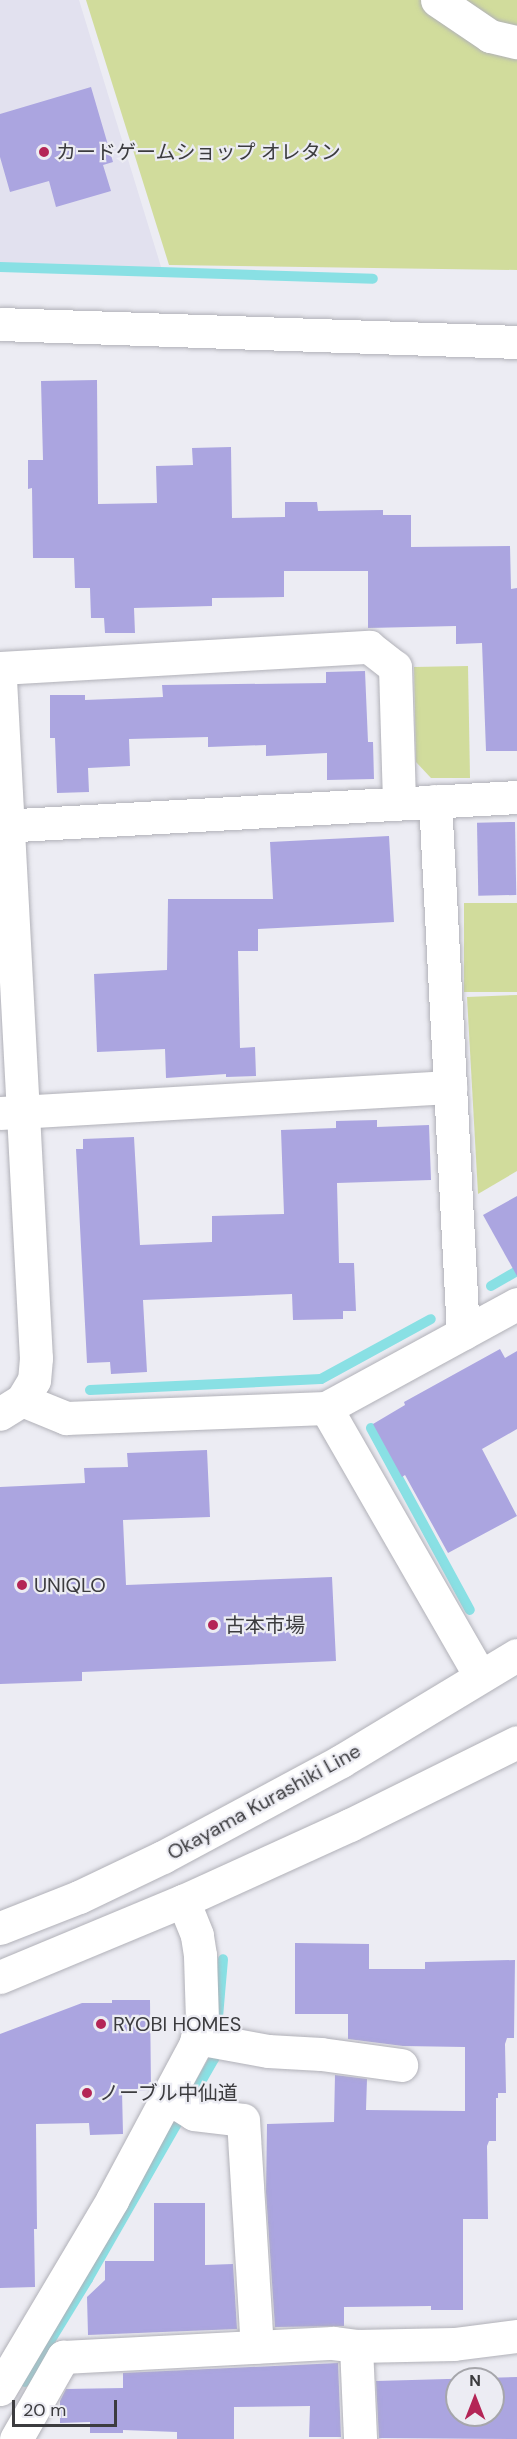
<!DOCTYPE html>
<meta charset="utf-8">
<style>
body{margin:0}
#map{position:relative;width:517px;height:2439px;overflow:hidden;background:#ececf3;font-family:"DM Sans","Noto Sans JP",sans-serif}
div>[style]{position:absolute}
.built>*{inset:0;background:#e2e1ef}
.green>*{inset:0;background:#d1dc9c;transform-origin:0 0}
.stream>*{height:10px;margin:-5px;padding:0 5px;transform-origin:5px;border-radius:5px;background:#89e0e4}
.building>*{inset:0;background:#aba5e0;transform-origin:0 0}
.roads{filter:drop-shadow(0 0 2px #b1b1b8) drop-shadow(0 0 2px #b1b1b8)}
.street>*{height:33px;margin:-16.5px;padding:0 16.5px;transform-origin:16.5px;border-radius:16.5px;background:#fff}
.secondary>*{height:33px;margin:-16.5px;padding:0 16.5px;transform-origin:16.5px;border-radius:16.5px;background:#fff}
.dots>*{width:16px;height:16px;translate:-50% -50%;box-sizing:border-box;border:3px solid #ececf3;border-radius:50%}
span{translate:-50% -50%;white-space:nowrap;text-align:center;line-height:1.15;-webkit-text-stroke:4.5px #ececf3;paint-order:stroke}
.poi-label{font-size:20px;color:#3c3c3f}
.left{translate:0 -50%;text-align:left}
.street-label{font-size:20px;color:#3c3c3f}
.north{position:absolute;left:445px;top:2367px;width:60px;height:60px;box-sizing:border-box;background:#ececf3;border:2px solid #a6a6ab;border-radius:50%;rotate:0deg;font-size:16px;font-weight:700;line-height:24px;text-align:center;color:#3c3c3f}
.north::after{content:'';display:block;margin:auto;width:21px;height:27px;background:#b42556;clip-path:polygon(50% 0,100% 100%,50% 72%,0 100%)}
.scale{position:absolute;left:12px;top:2400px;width:105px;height:27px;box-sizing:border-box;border:3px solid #3c3c3f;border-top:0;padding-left:8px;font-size:18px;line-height:21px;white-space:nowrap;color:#3c3c3f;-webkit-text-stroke:4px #ececf3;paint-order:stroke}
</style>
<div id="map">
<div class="built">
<i style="clip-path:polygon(0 0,79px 0,162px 270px,0 264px)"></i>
</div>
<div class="green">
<i style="clip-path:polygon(86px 0,517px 0,517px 270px,169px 265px)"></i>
<i style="clip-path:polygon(468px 666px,470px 778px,431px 778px,416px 762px,414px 667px)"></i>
<i style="left:517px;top:903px;width:89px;height:53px;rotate:90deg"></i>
<i style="clip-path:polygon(517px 995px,517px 1171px,478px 1194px,467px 997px)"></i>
</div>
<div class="stream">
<i style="left:0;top:267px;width:373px;rotate:1.8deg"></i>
<i style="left:491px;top:1286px;width:30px;rotate:-30deg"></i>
<i style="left:90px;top:1390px;width:231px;rotate:-2.7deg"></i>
<i style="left:321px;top:1379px;width:125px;rotate:-28.6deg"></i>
<i style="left:371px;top:1428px;width:207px;rotate:61.5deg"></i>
<i style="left:217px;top:2028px;width:69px;rotate:-85deg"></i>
<i style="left:25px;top:2382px;width:121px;rotate:-58.5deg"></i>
<i style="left:88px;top:2279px;width:254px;rotate:-60.2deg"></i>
<i style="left:214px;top:2059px;width:13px;rotate:-81deg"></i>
</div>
<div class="building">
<i style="clip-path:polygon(91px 87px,113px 162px,103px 165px,111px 191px,56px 207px,49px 181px,10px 192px,0 157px,0 114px)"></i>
<i style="clip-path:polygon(97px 380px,98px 504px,157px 503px,156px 466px,193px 465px,192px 448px,231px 447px,232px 518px,285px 517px,285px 502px,317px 502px,318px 511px,383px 510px,383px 515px,411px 515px,411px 547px,510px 546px,511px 589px,517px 588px,517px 751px,486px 751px,482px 643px,456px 644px,456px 626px,368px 628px,368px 571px,284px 571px,284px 597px,212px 598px,212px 606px,134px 608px,135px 633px,105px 633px,104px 618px,91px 618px,90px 588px,75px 588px,74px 558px,33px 558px,32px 488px,28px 489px,28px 460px,43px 460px,41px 381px)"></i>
<i style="clip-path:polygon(365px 671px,368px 742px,373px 742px,374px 779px,327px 780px,327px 753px,266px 756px,266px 745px,208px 747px,208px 737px,129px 739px,130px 766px,88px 768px,89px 792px,57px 793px,55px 738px,50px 738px,50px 695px,85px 695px,85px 700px,163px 697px,162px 685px,326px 683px,326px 672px)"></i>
<i style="left:515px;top:822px;width:73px;height:38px;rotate:89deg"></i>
<i style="clip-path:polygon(389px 836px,394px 922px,258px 929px,258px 951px,238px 951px,240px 1048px,255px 1047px,256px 1076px,226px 1077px,226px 1074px,166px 1078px,165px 1049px,97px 1052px,94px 974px,167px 970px,168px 899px,273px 899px,270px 842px)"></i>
<i style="clip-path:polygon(377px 1120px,377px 1127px,429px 1125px,431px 1180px,337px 1183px,339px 1263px,354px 1263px,356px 1311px,343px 1311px,343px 1319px,293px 1320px,292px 1294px,143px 1300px,147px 1372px,111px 1374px,110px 1362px,87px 1363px,76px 1149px,83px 1149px,83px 1139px,134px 1137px,140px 1245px,212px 1242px,212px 1216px,284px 1214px,281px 1130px,336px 1128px,336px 1121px)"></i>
<i style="clip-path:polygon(517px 1196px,517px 1276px,483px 1215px)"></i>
<i style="clip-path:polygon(500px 1349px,505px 1358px,517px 1351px,517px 1429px,482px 1449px,517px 1516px,448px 1553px,405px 1475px,402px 1477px,373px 1424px,405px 1405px,404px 1402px)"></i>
<i style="clip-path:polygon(207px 1450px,210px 1517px,123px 1520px,126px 1585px,332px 1577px,336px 1661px,82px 1672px,82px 1681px,0 1684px,0 1487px,85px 1483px,84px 1468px,128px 1467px,127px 1453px)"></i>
<i style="clip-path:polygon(295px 1943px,369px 1944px,369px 1969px,425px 1969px,425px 1962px,515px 1960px,514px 2038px,507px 2038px,505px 2044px,506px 2093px,498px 2093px,498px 2098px,496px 2098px,496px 2141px,489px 2141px,487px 2146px,488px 2219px,463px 2219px,463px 2310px,431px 2310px,431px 2306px,344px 2307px,344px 2326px,275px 2327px,266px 2192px,267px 2124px,334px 2122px,335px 2075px,367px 2079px,366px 2110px,465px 2111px,465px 2047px,403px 2046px,348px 2039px,348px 2014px,295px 2014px)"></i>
<i style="clip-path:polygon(112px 2000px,150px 2000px,151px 2087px,150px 2090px,122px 2091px,123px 2134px,90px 2135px,89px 2123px,36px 2124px,37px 2229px,34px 2229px,35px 2287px,0 2288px,0 2034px,82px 2003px,112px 2003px)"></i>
<i style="clip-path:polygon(154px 2203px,205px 2203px,205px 2265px,233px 2264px,237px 2329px,88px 2335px,87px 2297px,105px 2280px,105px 2261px,154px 2261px)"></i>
<i style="clip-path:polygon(338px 2363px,341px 2437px,309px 2437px,310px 2406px,234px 2407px,234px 2439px,177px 2439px,177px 2432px,123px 2430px,123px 2433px,90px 2433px,90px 2422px,60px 2423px,60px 2401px,66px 2389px,123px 2388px,123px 2373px)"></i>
<i style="clip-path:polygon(evenodd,517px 2377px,517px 2439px,379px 2438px,376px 2381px,517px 2377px,457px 2379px,493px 2379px,493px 2415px,457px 2415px,457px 2379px)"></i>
</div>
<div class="roads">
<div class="street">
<i style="left:437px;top:0;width:64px;rotate:34.2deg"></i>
<i style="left:490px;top:36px;width:28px;rotate:13deg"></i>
<i style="left:0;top:668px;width:370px;rotate:-3.3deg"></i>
<i style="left:369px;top:647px;width:33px;rotate:38deg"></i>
<i style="left:395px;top:667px;width:136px;rotate:88.3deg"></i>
<i style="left:435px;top:801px;width:533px;rotate:86.99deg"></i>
<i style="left:0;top:826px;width:518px;rotate:-3.21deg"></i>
<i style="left:0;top:1113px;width:451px;rotate:-3.3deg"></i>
<i style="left:22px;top:1400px;width:48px;rotate:22.2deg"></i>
<i style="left:66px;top:1418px;width:260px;rotate:-2.2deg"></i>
<i style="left:326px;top:1408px;width:217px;rotate:-28.6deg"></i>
<i style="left:326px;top:1408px;width:309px;rotate:60.1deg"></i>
<i style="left:197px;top:2038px;width:72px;rotate:10.4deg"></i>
<i style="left:268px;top:2051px;width:53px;rotate:3.2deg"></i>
<i style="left:321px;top:2054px;width:81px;rotate:7.8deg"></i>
<i style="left:167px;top:2097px;width:32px;rotate:32deg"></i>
<i style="left:194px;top:2114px;width:49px;rotate:7deg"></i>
<i style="left:243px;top:2120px;width:227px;rotate:86.5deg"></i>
<i style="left:356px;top:2346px;width:93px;rotate:87.5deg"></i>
<i style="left:0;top:2389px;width:220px;rotate:-59.3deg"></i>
<i style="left:112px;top:2200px;width:176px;rotate:-61.8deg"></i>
<i style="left:195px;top:2045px;width:26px;rotate:-74deg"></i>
<i style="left:202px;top:2020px;width:65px;rotate:-91.8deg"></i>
<i style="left:200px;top:1955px;width:20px;rotate:-99deg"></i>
<i style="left:197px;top:1935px;width:37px;rotate:-112deg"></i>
<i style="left:16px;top:2439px;width:95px;rotate:-60.2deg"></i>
<i style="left:63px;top:2357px;width:270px;rotate:-3deg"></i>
<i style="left:333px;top:2343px;width:23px;rotate:7deg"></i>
<i style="left:356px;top:2346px;width:98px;rotate:-1.2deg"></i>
<i style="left:454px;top:2344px;width:64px;rotate:-7.2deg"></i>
</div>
<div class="secondary">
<i style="left:0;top:324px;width:517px;rotate:1.99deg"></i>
<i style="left:0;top:679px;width:680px;rotate:86.97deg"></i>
<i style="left:36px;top:1358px;width:22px;rotate:95deg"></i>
<i style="left:34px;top:1380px;width:23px;rotate:121deg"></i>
<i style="left:22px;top:1400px;width:26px;rotate:148deg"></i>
<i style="left:0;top:1928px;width:85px;rotate:-21.4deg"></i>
<i style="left:79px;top:1897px;width:93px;rotate:-25.5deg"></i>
<i style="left:163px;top:1857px;width:202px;rotate:-28.3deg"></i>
<i style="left:341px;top:1761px;width:205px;rotate:-31.1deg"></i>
<i style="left:0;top:1977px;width:198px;rotate:-22.6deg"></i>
<i style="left:183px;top:1901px;width:183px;rotate:-24.5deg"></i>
<i style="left:350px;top:1825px;width:186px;rotate:-26.4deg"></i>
</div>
</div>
<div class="dots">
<i style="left:44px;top:152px;background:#b42556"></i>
<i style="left:22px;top:1585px;background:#b42556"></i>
<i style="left:213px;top:1625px;background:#b42556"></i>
<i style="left:101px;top:2024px;background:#b42556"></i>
<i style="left:87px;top:2093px;background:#b42556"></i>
</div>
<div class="poi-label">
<span class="left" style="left:56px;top:152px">カードゲームショップ オレタン</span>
<span class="left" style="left:34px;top:1585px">UNIQLO</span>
<span class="left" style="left:225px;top:1625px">古本市場</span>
<span class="left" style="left:113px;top:2024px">RYOBI HOMES</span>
<span class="left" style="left:99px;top:2093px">ノーブル中仙道</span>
</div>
<div class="street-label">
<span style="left:264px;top:1802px;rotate:-29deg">Okayama Kurashiki Line</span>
</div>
<div class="north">N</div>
<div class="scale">20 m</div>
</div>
